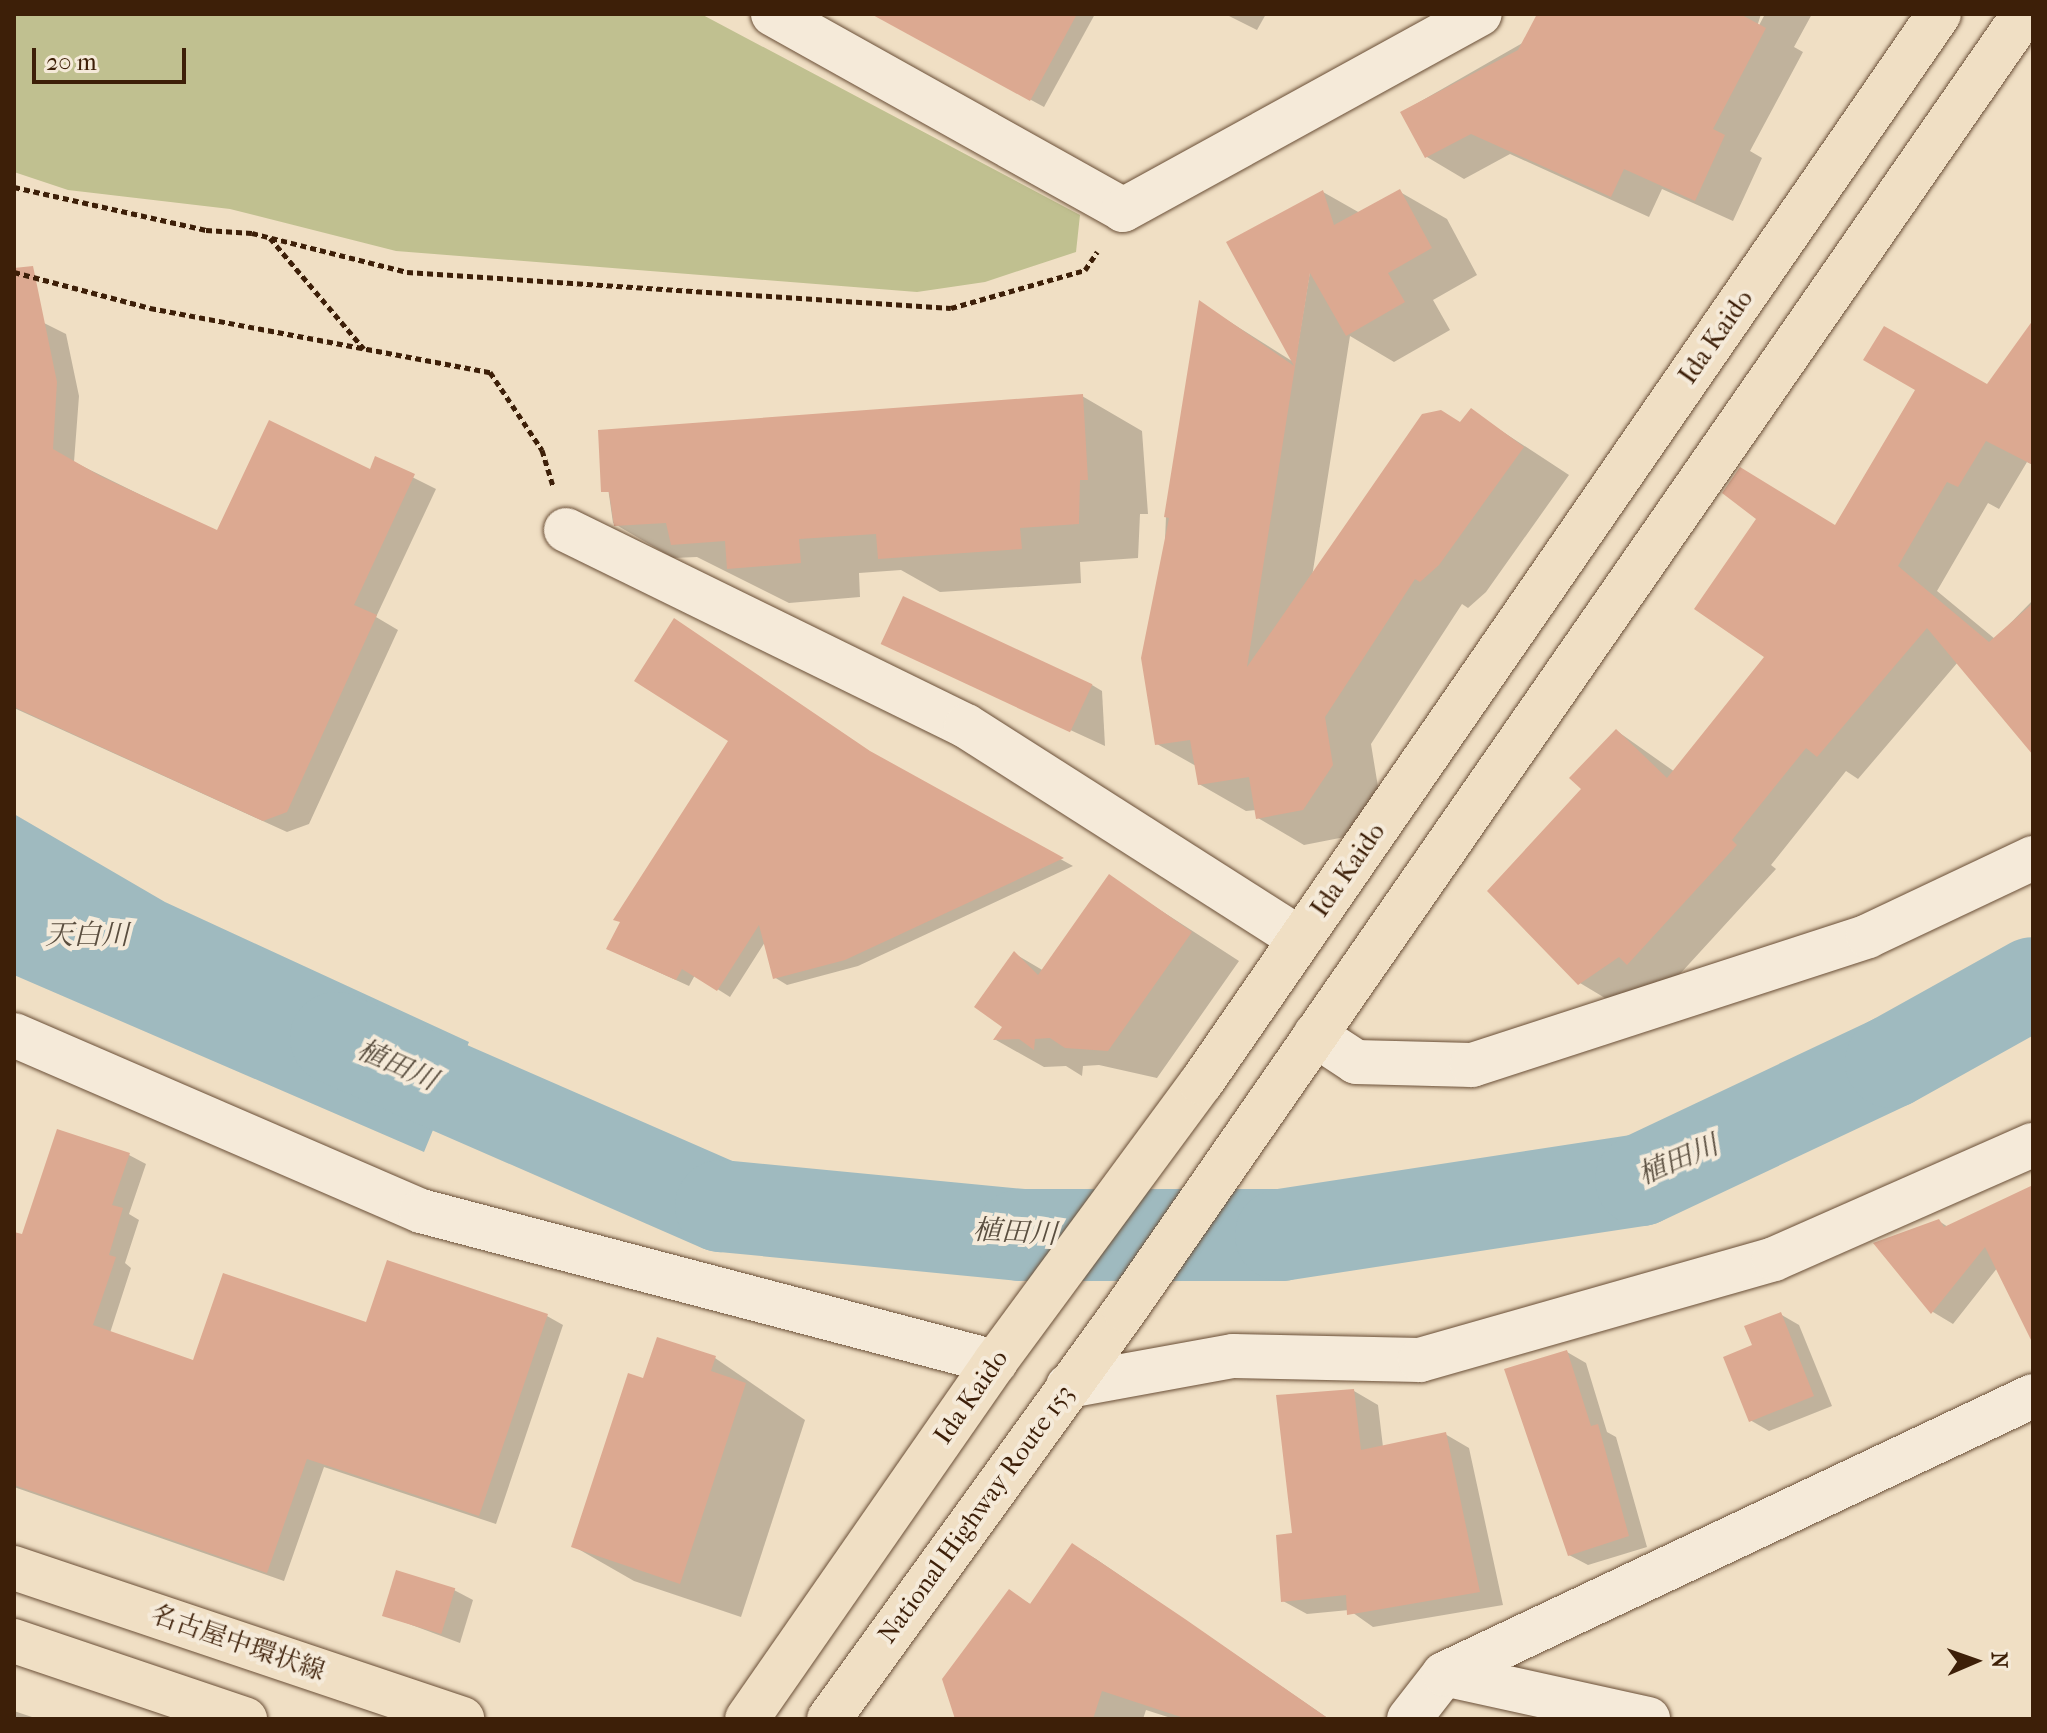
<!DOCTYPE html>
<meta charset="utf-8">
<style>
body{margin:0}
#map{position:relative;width:2047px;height:1733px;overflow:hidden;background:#f0dfc4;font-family:"IM FELL French Canon","Noto Serif JP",serif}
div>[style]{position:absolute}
.green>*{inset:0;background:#c0c090}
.water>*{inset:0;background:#9fbabf}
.shadow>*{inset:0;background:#0003}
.river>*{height:92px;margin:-46px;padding:0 46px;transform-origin:46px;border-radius:46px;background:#9fbabf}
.building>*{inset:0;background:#dca991;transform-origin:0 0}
.path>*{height:5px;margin-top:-2.5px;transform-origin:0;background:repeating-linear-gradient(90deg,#3d1f08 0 6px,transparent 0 10px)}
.roads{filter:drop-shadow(0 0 2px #6a4f37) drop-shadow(0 0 2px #6a4f37)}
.minor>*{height:44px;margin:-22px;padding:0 22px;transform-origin:22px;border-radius:22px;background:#f5ead9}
.major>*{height:44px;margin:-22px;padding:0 22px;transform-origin:22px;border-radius:22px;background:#f0dfc4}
.highway>*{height:44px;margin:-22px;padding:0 22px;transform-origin:22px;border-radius:22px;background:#f0dfc4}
span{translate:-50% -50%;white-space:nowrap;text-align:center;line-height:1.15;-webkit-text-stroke:8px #f5ead9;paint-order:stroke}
.street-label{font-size:26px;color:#3d1f08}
.water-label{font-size:28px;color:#5a4e3f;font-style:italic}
.frame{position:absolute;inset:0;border:16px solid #3d1f08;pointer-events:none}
.north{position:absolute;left:1935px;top:1621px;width:80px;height:80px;-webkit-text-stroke:6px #f5ead9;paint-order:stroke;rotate:88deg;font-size:22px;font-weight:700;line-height:32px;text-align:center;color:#3d1f08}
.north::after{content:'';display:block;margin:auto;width:28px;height:36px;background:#3d1f08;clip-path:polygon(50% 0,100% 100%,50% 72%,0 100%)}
.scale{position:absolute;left:32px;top:48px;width:154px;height:36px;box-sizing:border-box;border:4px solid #3d1f08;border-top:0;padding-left:10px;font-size:24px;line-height:28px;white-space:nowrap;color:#3d1f08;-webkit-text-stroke:6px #f5ead9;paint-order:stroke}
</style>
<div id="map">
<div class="green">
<i style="clip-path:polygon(14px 14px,701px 14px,1080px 215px,1076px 252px,985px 282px,917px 292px,396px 251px,230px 209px,68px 190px,14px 172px)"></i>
</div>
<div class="water">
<i style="clip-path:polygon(14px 814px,165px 902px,469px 1042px,424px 1152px,14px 975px)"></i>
</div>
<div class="shadow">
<i style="clip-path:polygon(894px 14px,1095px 14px,1044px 107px,889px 22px)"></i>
<i style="clip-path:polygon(1225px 14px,1266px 14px,1257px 30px)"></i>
<i style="clip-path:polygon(1545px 14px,1761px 14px,1755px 33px,1765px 14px,1812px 14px,1794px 47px,1803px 52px,1750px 151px,1762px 158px,1733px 221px,1662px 189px,1649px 217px,1510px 154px,1464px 179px,1427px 157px,1402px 112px,1533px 37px)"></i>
<i style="clip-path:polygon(1323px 192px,1360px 213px,1400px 192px,1447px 219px,1477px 275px,1433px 300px,1450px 330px,1394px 362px,1350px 336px,1312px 577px,1471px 411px,1569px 475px,1486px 592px,1468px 608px,1462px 604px,1371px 744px,1379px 793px,1350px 836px,1304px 845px,1258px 818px,1256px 810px,1246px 811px,1199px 784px,1196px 766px,1157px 744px,1166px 516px,1200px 303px,1295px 363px)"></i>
<i style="clip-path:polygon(14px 308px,66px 334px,79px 396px,74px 462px,218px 533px,371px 471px,376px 459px,436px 489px,376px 617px,398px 630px,309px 824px,287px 832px,14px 708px)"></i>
<i style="clip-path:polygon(2033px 324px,2033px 465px,2027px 462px,1999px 509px,1988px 503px,1937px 591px,1995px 639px,2033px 600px,2033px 752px,1958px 662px,1858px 779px,1846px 771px,1771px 865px,1776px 869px,1668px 987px,1658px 981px,1620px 1007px,1580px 983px,1584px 789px,1617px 731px,1675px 772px,1767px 657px,1837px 527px,1988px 386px)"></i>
<i style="clip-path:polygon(1082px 396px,1142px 431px,1148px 514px,1140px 514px,1138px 558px,1080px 562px,1081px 583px,940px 592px,901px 570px,859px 573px,860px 597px,789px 603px,697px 557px,673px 558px,613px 523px,600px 432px)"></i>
<i style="clip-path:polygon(892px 648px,1092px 685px,1102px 691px,1105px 746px)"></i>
<i style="clip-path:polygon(880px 759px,1073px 866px,858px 966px,787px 985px,774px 977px,765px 942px,730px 997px,695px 975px,689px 986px,621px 955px)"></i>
<i style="clip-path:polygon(1109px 877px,1239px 961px,1157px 1078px,1099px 1065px,1083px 1066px,1082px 1076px,1066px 1066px,1044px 1067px,996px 1040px,1005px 1027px,1015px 954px,1044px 971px)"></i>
<i style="clip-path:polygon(129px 1155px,146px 1164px,129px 1214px,139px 1220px,125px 1263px,131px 1268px,110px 1333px,194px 1362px,367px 1325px,547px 1316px,563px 1325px,496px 1524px,324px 1467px,284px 1581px,14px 1487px,14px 1235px,23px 1237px)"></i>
<i style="clip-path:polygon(2033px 1187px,2033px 1339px,1998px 1267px,1953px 1324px,1933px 1312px,1877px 1243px,1939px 1221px,1948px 1227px)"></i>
<i style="clip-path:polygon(1780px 1314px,1799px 1325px,1832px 1406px,1769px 1431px,1750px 1420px,1754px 1346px)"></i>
<i style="clip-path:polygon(1567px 1352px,1586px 1363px,1607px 1432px,1616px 1437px,1647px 1547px,1588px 1565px,1569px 1555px)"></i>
<i style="clip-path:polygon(715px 1358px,805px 1420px,741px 1617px,634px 1581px,573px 1546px,645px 1380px)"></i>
<i style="clip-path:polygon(1354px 1391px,1378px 1405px,1383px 1447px,1445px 1434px,1469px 1448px,1503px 1605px,1373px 1627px,1349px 1610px,1307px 1614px,1283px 1601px,1294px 1535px)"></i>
<i style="clip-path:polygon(1072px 1545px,1096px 1559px,1329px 1719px,1174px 1719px,1146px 1710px,1143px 1719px,957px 1719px,1009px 1592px,1032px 1605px)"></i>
<i style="clip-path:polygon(454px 1590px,473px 1600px,460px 1643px,385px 1615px)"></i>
<i style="clip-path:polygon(14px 1711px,38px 1719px,14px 1719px)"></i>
</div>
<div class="river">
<i style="left:336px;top:1038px;width:420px;rotate:23.6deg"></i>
<i style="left:721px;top:1206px;width:301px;rotate:5.5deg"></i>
<i style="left:1021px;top:1235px;width:260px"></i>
<i style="left:1281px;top:1235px;width:364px;rotate:-8.7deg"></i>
<i style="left:1641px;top:1180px;width:276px;rotate:-25.3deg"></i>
<i style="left:1891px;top:1062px;width:162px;rotate:-29.1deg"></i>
</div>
<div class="building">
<i style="clip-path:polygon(871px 14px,1077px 14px,1030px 101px)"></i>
<i style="clip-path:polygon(1537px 14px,1740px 14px,1766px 28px,1713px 129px,1725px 135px,1695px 201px,1624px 169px,1611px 197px,1471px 134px,1425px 158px,1400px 112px,1518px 50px)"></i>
<i style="clip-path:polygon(1400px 189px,1432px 248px,1388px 273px,1405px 302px,1346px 336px,1310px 273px,1247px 667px,1422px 414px,1441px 410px,1460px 422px,1471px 408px,1524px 447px,1439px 565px,1420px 582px,1415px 579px,1325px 717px,1333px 765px,1303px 810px,1256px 819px,1249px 777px,1198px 785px,1190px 740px,1155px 745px,1141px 658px,1169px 518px,1164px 517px,1199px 300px,1294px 366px,1226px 242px,1323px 190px,1334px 225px)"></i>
<i style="clip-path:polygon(33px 266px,57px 382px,53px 449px,102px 477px,217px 530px,269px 420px,370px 469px,375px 456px,415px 474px,354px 605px,377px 615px,287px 812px,263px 821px,14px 707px,14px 268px)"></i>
<i style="clip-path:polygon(2033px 320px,2033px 465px,1986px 441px,1958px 487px,1947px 482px,1898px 566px,1989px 642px,2033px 603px,2033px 755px,1927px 628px,1817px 757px,1806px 748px,1732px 840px,1737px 845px,1627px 965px,1619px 957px,1578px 985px,1487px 891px,1581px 789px,1569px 778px,1616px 729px,1667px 778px,1764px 657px,1694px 609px,1756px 519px,1722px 493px,1740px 467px,1835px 525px,1915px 390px,1863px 360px,1884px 326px,1987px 384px)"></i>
<i style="clip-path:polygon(1083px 394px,1088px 480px,1080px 480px,1079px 524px,1020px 528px,1022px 549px,878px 559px,876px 534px,799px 539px,801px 563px,727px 569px,725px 541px,671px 545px,666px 523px,614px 526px,609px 492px,601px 492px,598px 430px)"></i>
<i style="left:903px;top:596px;width:209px;height:53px;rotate:25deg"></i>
<i style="clip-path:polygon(674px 618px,870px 751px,1064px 858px,845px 960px,773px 979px,759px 925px,717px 991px,682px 969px,676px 980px,606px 949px,620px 922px,613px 920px,728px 741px,634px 681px)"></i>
<i style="clip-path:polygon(1109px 874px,1192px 932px,1108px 1051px,1065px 1048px,1050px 1038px,1035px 1039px,1034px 1050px,1019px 1039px,993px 1040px,1002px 1027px,974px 1007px,1014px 951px,1038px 975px)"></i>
<i style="clip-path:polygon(57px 1129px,130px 1153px,112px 1205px,123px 1208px,109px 1255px,116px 1257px,93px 1325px,193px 1360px,223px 1273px,366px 1322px,387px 1260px,548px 1314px,479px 1516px,307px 1459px,267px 1573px,14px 1485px,14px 1232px,22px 1234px)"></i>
<i style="clip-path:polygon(2033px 1185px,2033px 1344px,1985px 1247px,1931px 1314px,1873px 1243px,1939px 1219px,1944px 1227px)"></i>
<i style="clip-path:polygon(1781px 1312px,1814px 1396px,1749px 1422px,1723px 1357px,1752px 1345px,1744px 1326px)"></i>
<i style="clip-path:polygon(657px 1337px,716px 1356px,711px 1371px,746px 1383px,680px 1584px,571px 1547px,628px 1373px,643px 1378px)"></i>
<i style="clip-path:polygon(1567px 1350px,1591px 1426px,1598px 1424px,1629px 1536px,1568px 1556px,1504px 1369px)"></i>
<i style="clip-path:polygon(1354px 1389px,1361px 1450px,1446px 1432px,1480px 1592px,1347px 1615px,1346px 1595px,1281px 1602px,1276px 1535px,1292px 1533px,1276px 1395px)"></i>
<i style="clip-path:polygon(1072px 1543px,1185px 1619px,1329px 1719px,1187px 1719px,1102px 1691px,1093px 1719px,955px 1719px,942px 1679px,1009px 1589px,1030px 1604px)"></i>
<i style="left:396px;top:1570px;width:62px;height:48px;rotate:17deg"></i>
</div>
<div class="path">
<i style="left:14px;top:187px;width:197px;rotate:12.6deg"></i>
<i style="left:206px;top:230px;width:46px;rotate:3.7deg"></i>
<i style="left:252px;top:233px;width:160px;rotate:14.1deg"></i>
<i style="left:407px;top:272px;width:545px;rotate:3.79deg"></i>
<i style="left:951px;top:308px;width:139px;rotate:-15.8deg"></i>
<i style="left:1085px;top:270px;width:22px;rotate:-56deg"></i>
<i style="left:270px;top:238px;width:145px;rotate:49.7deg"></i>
<i style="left:14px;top:272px;width:141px;rotate:14.8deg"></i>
<i style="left:150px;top:308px;width:346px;rotate:10.7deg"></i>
<i style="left:490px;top:372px;width:94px;rotate:56.3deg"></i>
<i style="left:542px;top:450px;width:39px;rotate:73deg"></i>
</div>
<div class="roads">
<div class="minor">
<i style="left:773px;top:14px;width:401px;rotate:29.2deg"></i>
<i style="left:1123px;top:210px;width:407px;rotate:-28.8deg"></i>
<i style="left:566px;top:530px;width:445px;rotate:26.1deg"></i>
<i style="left:966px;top:726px;width:396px;rotate:32.5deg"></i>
<i style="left:14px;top:1035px;width:443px;rotate:23.4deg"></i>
<i style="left:421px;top:1211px;width:594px;rotate:14.74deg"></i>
<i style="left:1315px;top:1035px;width:49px;rotate:33.4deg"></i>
<i style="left:1356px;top:1062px;width:116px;rotate:1.5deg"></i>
<i style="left:1472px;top:1065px;width:416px;rotate:-18deg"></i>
<i style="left:1868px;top:936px;width:183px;rotate:-25.3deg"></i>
<i style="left:1068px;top:1386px;width:168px;rotate:-10.3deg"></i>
<i style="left:1233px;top:1356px;width:187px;rotate:1.2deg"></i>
<i style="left:1420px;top:1360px;width:368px;rotate:-15.9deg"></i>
<i style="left:1774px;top:1259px;width:283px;rotate:-23.8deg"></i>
<i style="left:1444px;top:1674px;width:209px;rotate:12.4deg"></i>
<i style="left:1409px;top:1719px;width:57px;rotate:-52.1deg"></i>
<i style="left:1444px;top:1674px;width:651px;rotate:-25.27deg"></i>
</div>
<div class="major">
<i style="left:14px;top:1568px;width:473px;rotate:18.6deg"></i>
<i style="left:14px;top:1641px;width:244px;rotate:18.7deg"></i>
</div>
<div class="highway">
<i style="left:747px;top:1719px;width:435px;rotate:-55.2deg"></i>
<i style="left:995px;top:1362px;width:347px;rotate:-53.6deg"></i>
<i style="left:1201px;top:1083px;width:1299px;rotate:-55.38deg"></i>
<i style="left:829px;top:1719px;width:505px;rotate:-54.11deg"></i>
<i style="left:1125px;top:1310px;width:1577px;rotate:-55.25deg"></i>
</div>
</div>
<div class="street-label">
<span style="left:1716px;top:337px;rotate:-55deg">Ida Kaido</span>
<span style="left:1348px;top:870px;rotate:-55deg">Ida Kaido</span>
<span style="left:971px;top:1397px;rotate:-55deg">Ida Kaido</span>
<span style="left:976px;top:1514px;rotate:-54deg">National Highway Route 153</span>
<span style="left:238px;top:1643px;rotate:19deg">名古屋中環状線</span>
</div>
<div class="water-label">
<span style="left:87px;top:935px">天白川</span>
<span style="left:397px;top:1065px;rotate:24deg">植田川</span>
<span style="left:1678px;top:1160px;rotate:-23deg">植田川</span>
<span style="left:1015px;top:1232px;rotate:3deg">植田川</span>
</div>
<div class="frame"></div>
<div class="north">N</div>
<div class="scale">20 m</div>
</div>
